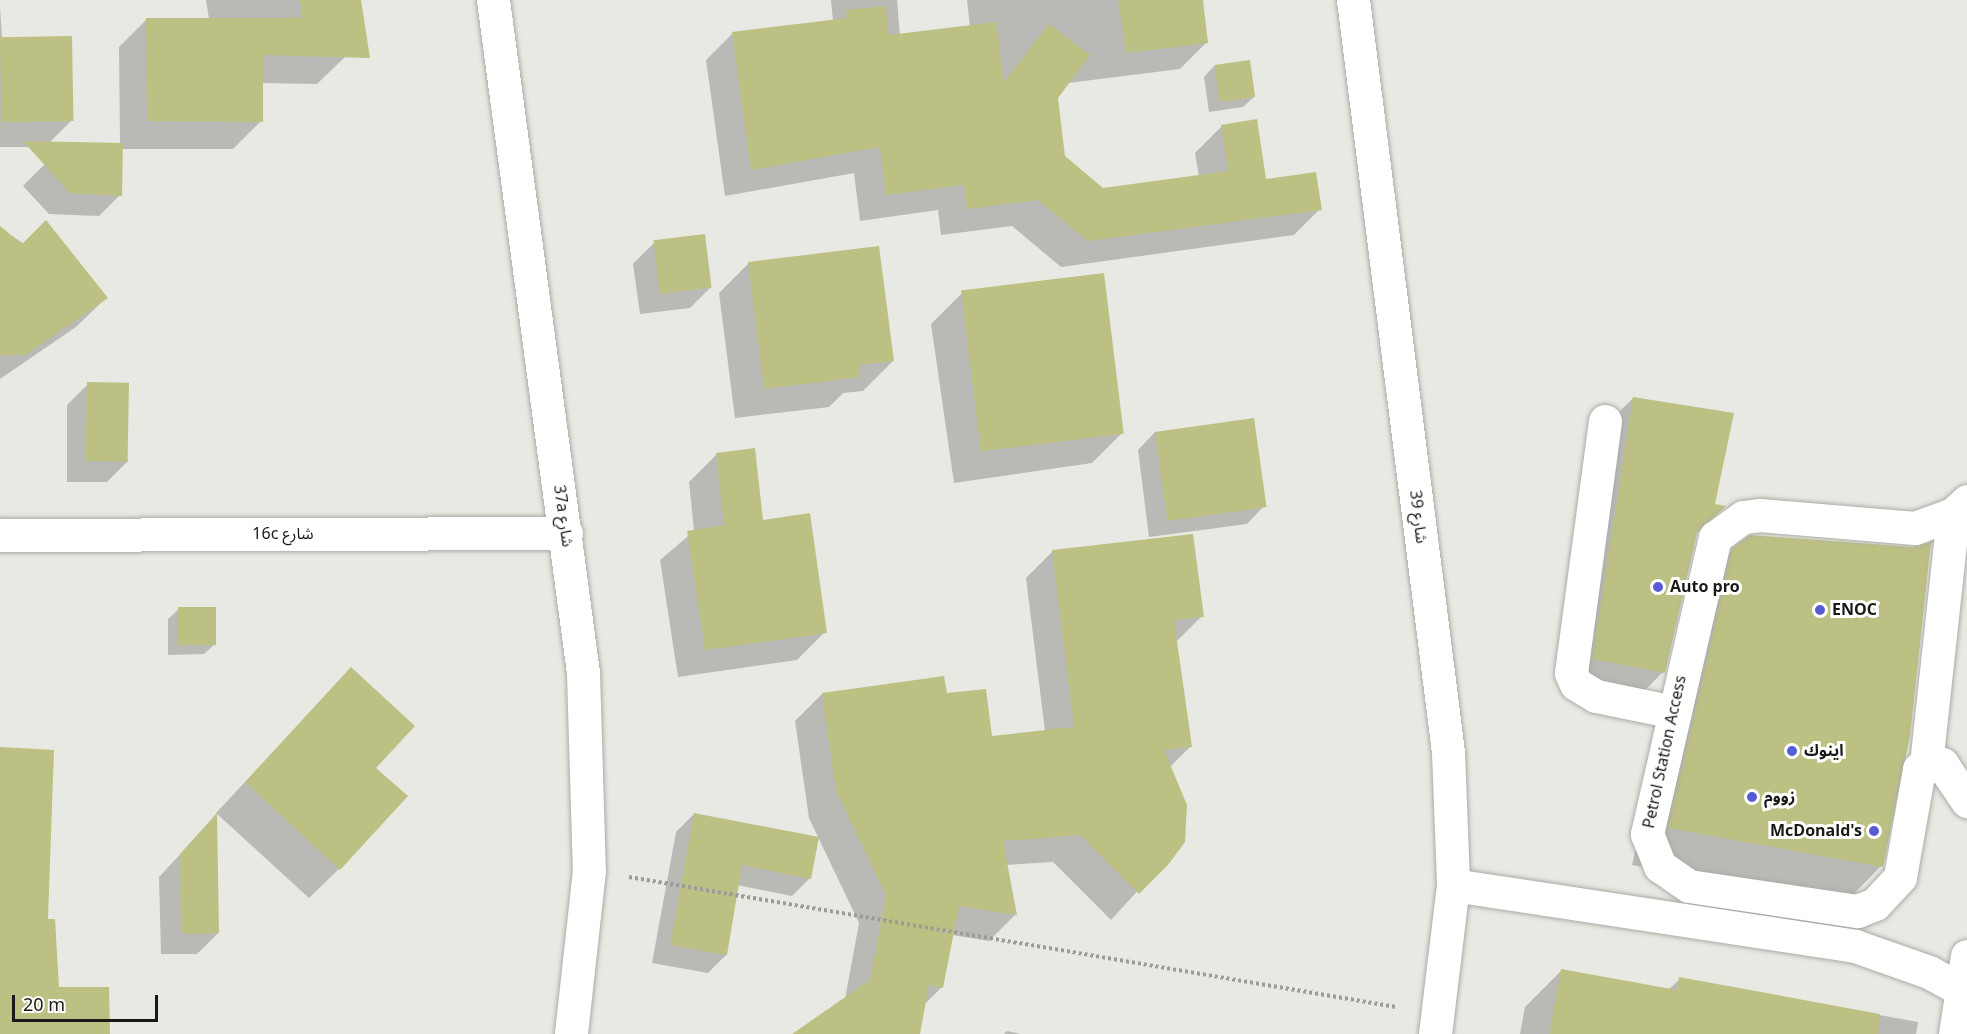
<!DOCTYPE html>
<meta charset="utf-8">
<style>
body{margin:0}
#map{position:relative;width:1967px;height:1034px;overflow:hidden;background:#e8e9e3;font-family:Georgia,"Noto Sans Arabic",serif}
div>[style]{position:absolute}
.shadow>*{inset:0;background:#0003}
.building>*{inset:0;background:#bdc083;transform-origin:0 0}
.path>*{height:4px;margin-top:-2px;transform-origin:0;background:repeating-linear-gradient(90deg,#9b9b97 0 3px,transparent 0 6px)}
.roads{filter:drop-shadow(0 0 2px #abaca6) drop-shadow(0 0 2px #abaca6)}
.minor>*{height:33px;margin:-16.5px;padding:0 16.5px;transform-origin:16.5px;border-radius:16.5px;background:#fff}
.dots>*{width:16px;height:16px;translate:-50% -50%;box-sizing:border-box;border:3px solid #fffffe;border-radius:50%}
span{translate:-50% -50%;white-space:nowrap;text-align:center;line-height:1.15;-webkit-text-stroke:6px #fffffe;paint-order:stroke}
.street-label{font-size:16px;color:#191917}
.poi-label{font-size:16px;color:#191917;font-weight:700}
.left{translate:0 -50%;text-align:left}
.right{translate:-100% -50%;text-align:right}
.scale{position:absolute;left:12px;top:995px;width:146px;height:27px;box-sizing:border-box;border:3px solid #191917;border-top:0;padding-left:8px;font-size:18px;line-height:21px;white-space:nowrap;color:#191917;-webkit-text-stroke:4px #fffffe;paint-order:stroke}
</style>
<div id="map">
<div class="shadow">
<i style="clip-path:polygon(206px 0,340px 0,345px 57px,317px 84px,261px 83px,261px 121px,233px 149px,121px 149px,120px 195px,99px 216px,49px 214px,23px 186px,44px 165px,74px 144px,120px 145px,119px 47px,147px 19px,209px 19px)"></i>
<i style="clip-path:polygon(831px 0,897px 0,900px 35px,970px 27px,967px 0,1201px 0,1207px 42px,1180px 69px,1068px 83px,1056px 97px,1064px 156px,1103px 189px,1199px 177px,1195px 153px,1222px 126px,1265px 181px,1320px 209px,1294px 235px,1061px 267px,1012px 226px,941px 235px,938px 210px,860px 221px,854px 173px,725px 196px,706px 60px,732px 34px,833px 21px)"></i>
<i style="clip-path:polygon(0 6px,2px 38px,71px 121px,45px 147px,0 147px)"></i>
<i style="clip-path:polygon(1214px 66px,1254px 97px,1243px 107px,1209px 112px,1204px 77px)"></i>
<i style="clip-path:polygon(0 228px,106px 298px,76px 327px,0 379px)"></i>
<i style="clip-path:polygon(654px 243px,711px 287px,690px 308px,640px 314px,633px 264px)"></i>
<i style="clip-path:polygon(749px 263px,893px 361px,863px 391px,843px 393px,829px 407px,735px 418px,719px 293px)"></i>
<i style="clip-path:polygon(961px 294px,1122px 433px,1092px 463px,954px 483px,931px 324px)"></i>
<i style="clip-path:polygon(88px 384px,128px 461px,107px 482px,67px 482px,67px 405px)"></i>
<i style="clip-path:polygon(1633px 398px,1695px 535px,1663px 672px,1633px 702px,1563px 688px,1603px 428px)"></i>
<i style="clip-path:polygon(1155px 432px,1264px 506px,1247px 524px,1149px 537px,1138px 450px)"></i>
<i style="clip-path:polygon(717px 454px,825px 632px,797px 660px,678px 677px,660px 560px,694px 531px,689px 482px)"></i>
<i style="clip-path:polygon(1733px 549px,1881px 866px,1845px 903px,1632px 865px,1696px 586px)"></i>
<i style="clip-path:polygon(1053px 551px,1202px 616px,1176px 642px,1190px 747px,1170px 767px,1183px 841px,1111px 920px,1053px 862px,1006px 865px,1015px 915px,989px 941px,952px 935px,942px 987px,924px 1005px,918px 1034px,794px 1034px,845px 999px,859px 923px,809px 818px,795px 721px,822px 694px,946px 695px,991px 737px,1045px 731px,1026px 578px)"></i>
<i style="clip-path:polygon(179px 609px,215px 644px,204px 654px,168px 655px,168px 619px)"></i>
<i style="clip-path:polygon(351px 669px,374px 768px,339px 869px,309px 898px,216px 813px)"></i>
<i style="clip-path:polygon(694px 814px,810px 878px,792px 896px,737px 885px,726px 955px,708px 973px,652px 963px,676px 832px)"></i>
<i style="clip-path:polygon(215px 817px,218px 933px,197px 954px,161px 954px,159px 877px)"></i>
<i style="clip-path:polygon(1561px 971px,1668px 990px,1680px 979px,1918px 1022px,1916px 1034px,1520px 1034px,1525px 1007px)"></i>
<i style="clip-path:polygon(1007px 1031px,1021px 1034px,1004px 1034px)"></i>
</div>
<div class="building">
<i style="clip-path:polygon(300px 0,361px 0,370px 58px,263px 55px,263px 122px,147px 121px,146px 18px,302px 18px)"></i>
<i style="clip-path:polygon(1118px 0,1203px 0,1208px 43px,1126px 53px)"></i>
<i style="clip-path:polygon(885px 6px,889px 35px,996px 22px,1004px 82px,1049px 24px,1090px 55px,1058px 98px,1065px 156px,1103px 188px,1228px 171px,1221px 125px,1257px 119px,1266px 179px,1316px 172px,1322px 210px,1088px 241px,1038px 200px,967px 209px,964px 185px,886px 195px,880px 147px,751px 170px,732px 32px,847px 18px,846px 10px)"></i>
<i style="left:72px;top:36px;width:85px;height:72px;rotate:89deg"></i>
<i style="left:1250px;top:60px;width:37px;height:36px;rotate:82deg"></i>
<i style="clip-path:polygon(23px 141px,123px 143px,122px 196px,70px 193px)"></i>
<i style="clip-path:polygon(46px 220px,108px 298px,25px 355px,0 355px,0 226px,22px 244px)"></i>
<i style="left:705px;top:234px;width:54px;height:52px;rotate:83deg"></i>
<i style="clip-path:polygon(879px 246px,894px 361px,859px 365px,860px 377px,764px 389px,748px 262px)"></i>
<i style="left:1104px;top:273px;width:162px;height:144px;rotate:83deg"></i>
<i style="left:87px;top:382px;width:42px;height:79px;rotate:1deg"></i>
<i style="clip-path:polygon(1633px 397px,1734px 413px,1715px 504px,1726px 506px,1697px 533px,1665px 673px,1592px 659px)"></i>
<i style="left:1254px;top:418px;width:90px;height:100px;rotate:82deg"></i>
<i style="clip-path:polygon(755px 448px,763px 520px,810px 513px,827px 633px,705px 650px,687px 531px,724px 525px,716px 453px)"></i>
<i style="clip-path:polygon(1193px 534px,1204px 617px,1174px 620px,1192px 747px,1164px 750px,1187px 805px,1185px 842px,1168px 865px,1139px 894px,1080px 835px,1003px 841px,1017px 915px,959px 906px,943px 988px,929px 985px,920px 1034px,792px 1034px,870px 980px,886px 895px,836px 791px,822px 693px,944px 676px,947px 693px,986px 689px,992px 736px,1074px 727px,1052px 550px)"></i>
<i style="clip-path:polygon(1750px 535px,1913px 547px,1931px 542px,1910px 736px,1883px 867px,1668px 828px,1732px 548px)"></i>
<i style="left:178px;top:607px;width:38px;height:38px"></i>
<i style="clip-path:polygon(351px 667px,415px 726px,376px 768px,408px 796px,340px 870px,245px 782px)"></i>
<i style="clip-path:polygon(0 747px,54px 750px,48px 919px,55px 919px,59px 987px,109px 987px,110px 1034px,0 1034px)"></i>
<i style="clip-path:polygon(217px 813px,219px 933px,181px 934px,180px 854px)"></i>
<i style="clip-path:polygon(694px 813px,819px 837px,811px 879px,742px 865px,727px 955px,670px 945px)"></i>
<i style="clip-path:polygon(1561px 969px,1677px 990px,1679px 977px,1880px 1014px,1878px 1034px,1549px 1034px)"></i>
</div>
<div class="path">
<i style="left:629px;top:877px;width:778px;rotate:9.62deg"></i>
</div>
<div class="roads">
<div class="minor">
<i style="left:493px;top:0;width:679px;rotate:82.38deg"></i>
<i style="left:583px;top:673px;width:197px;rotate:88.3deg"></i>
<i style="left:589px;top:870px;width:165px;rotate:96.3deg"></i>
<i style="left:1353px;top:0;width:758px;rotate:82.8deg"></i>
<i style="left:1448px;top:752px;width:133px;rotate:87.8deg"></i>
<i style="left:1453px;top:885px;width:150px;rotate:96.9deg"></i>
<i style="left:1605px;top:421px;width:254px;rotate:97.7deg"></i>
<i style="left:1571px;top:673px;width:12px;rotate:66deg"></i>
<i style="left:1576px;top:684px;width:23px;rotate:31deg"></i>
<i style="left:1596px;top:696px;width:80px;rotate:11.6deg"></i>
<i style="left:1967px;top:501px;width:19px;rotate:137deg"></i>
<i style="left:1953px;top:514px;width:40px;rotate:159.8deg"></i>
<i style="left:1915px;top:528px;width:156px;rotate:-175.2deg"></i>
<i style="left:1760px;top:515px;width:17px;rotate:173deg"></i>
<i style="left:1743px;top:517px;width:34px;rotate:144deg"></i>
<i style="left:1715px;top:537px;width:305px;rotate:102.9deg"></i>
<i style="left:1647px;top:834px;width:35px;rotate:68deg"></i>
<i style="left:1660px;top:866px;width:35px;rotate:35deg"></i>
<i style="left:1689px;top:886px;width:170px;rotate:8.5deg"></i>
<i style="left:1857px;top:911px;width:19px;rotate:-21deg"></i>
<i style="left:1875px;top:904px;width:37px;rotate:-47deg"></i>
<i style="left:1900px;top:877px;width:110px;rotate:-80deg"></i>
<i style="left:1919px;top:769px;width:24px;rotate:-12deg"></i>
<i style="left:1942px;top:764px;width:45px;rotate:56deg"></i>
<i style="left:0;top:535px;width:566px;rotate:-0.2deg"></i>
<i style="left:1926px;top:764px;width:251px;rotate:-83.8deg"></i>
<i style="left:1453px;top:885px;width:407px;rotate:8.6deg"></i>
<i style="left:1855px;top:946px;width:78px;rotate:19.4deg"></i>
<i style="left:1929px;top:972px;width:37px;rotate:29deg"></i>
<i style="left:1955px;top:1034px;width:79px;rotate:-81.3deg"></i>
</div>
</div>
<div class="dots">
<i style="left:1658px;top:587px;background:#575cd3"></i>
<i style="left:1820px;top:610px;background:#575cd3"></i>
<i style="left:1792px;top:751px;background:#575cd3"></i>
<i style="left:1752px;top:797px;background:#575cd3"></i>
<i style="left:1874px;top:831px;background:#575cd3"></i>
</div>
<div class="street-label">
<span style="left:563px;top:516px;rotate:82deg">37a شارع</span>
<span style="left:1418px;top:517px;rotate:83deg">شارع 39</span>
<span style="left:283px;top:534px">16c شارع</span>
<span style="left:1665px;top:752px;rotate:-78deg">Petrol Station Access</span>
</div>
<div class="poi-label">
<span class="left" style="left:1670px;top:587px">Auto pro</span>
<span class="left" style="left:1832px;top:610px">ENOC</span>
<span class="left" style="left:1804px;top:751px">اينوك</span>
<span class="left" style="left:1764px;top:797px">زووم</span>
<span class="right" style="left:1862px;top:831px">McDonald's</span>
</div>
<div class="scale">20 m</div>
</div>
